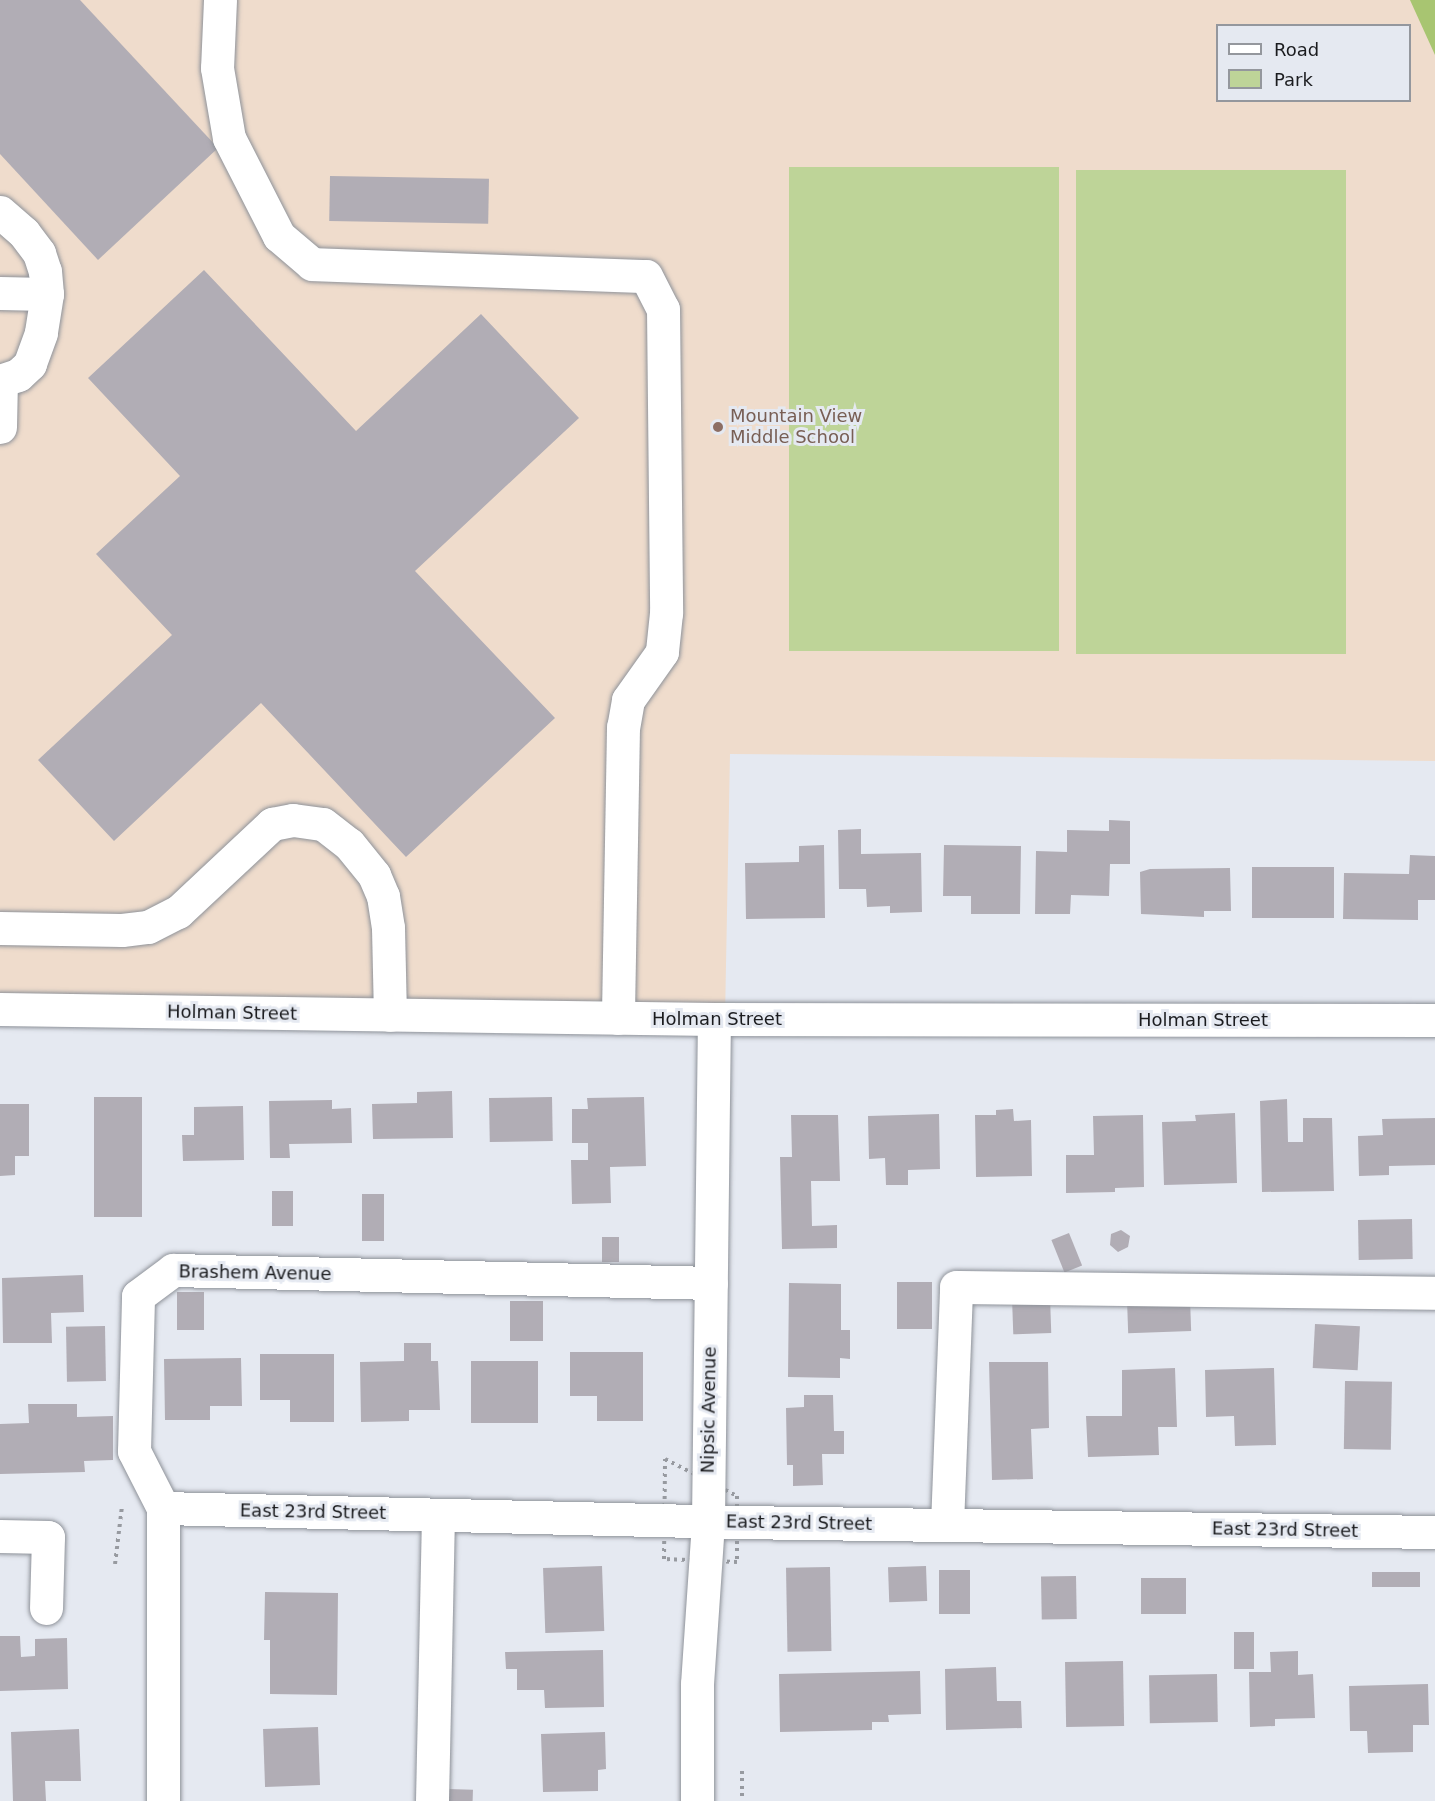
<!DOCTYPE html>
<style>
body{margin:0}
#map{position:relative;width:1435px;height:1801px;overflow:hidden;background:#e5e9f1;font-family:"DejaVu Sans",sans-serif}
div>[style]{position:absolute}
.education>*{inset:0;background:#efdccc}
.green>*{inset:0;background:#bed498;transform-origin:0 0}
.forest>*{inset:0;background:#a8c571}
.building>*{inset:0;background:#b1adb5;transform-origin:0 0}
.path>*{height:4px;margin-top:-2px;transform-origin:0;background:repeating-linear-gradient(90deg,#979aa0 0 3px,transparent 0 7.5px)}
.roads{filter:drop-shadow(0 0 2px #8e9299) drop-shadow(0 0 2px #8e9299)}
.minor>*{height:33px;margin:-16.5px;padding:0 16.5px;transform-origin:16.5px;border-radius:16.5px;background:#fff}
.dots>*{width:16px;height:16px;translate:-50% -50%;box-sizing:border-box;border:3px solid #e5e9f1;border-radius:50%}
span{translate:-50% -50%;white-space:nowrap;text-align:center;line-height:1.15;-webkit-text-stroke:6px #e5e9f1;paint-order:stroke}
.education-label{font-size:18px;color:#785e54}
.left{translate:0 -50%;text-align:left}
.street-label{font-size:18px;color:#1b1c1f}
.legend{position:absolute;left:1216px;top:24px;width:195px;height:78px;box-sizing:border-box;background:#e5e9f1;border:2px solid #94979d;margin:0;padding:8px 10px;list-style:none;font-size:18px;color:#1b1c1f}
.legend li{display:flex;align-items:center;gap:12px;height:30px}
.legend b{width:30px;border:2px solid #94979d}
</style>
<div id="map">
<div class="education">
<i style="clip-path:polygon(evenodd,0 0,1435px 0,1435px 761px,730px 754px,725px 1019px,0 1009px,0 0,1218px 26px,1410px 26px,1410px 100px,1218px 100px,1218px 26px)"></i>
</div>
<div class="green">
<i style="left:789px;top:167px;width:270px;height:484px"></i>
<i style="left:1076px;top:170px;width:270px;height:484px"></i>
</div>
<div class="forest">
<i style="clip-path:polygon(1410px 0,1435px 0,1435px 55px)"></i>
</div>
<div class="building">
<i style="clip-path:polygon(0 0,80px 0,218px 148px,98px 260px,0 154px)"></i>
<i style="left:330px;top:176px;width:159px;height:45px;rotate:1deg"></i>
<i style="clip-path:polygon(204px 270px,356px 431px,481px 314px,579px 418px,415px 571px,555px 718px,406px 857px,261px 703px,114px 841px,38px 760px,172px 635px,96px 554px,180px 476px,88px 378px)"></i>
<i style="clip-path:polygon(1109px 820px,1130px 821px,1130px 864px,1110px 864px,1109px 896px,1071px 895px,1070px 914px,1035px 914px,1036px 851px,1067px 852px,1067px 830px,1109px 831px)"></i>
<i style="clip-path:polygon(861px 829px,861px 854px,921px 853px,922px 912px,890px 913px,890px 906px,867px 907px,866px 889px,839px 889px,838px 830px)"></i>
<i style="clip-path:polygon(824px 845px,825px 918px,746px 919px,745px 863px,799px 862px,799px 846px)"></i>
<i style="clip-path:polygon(944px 845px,1021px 846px,1020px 914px,971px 914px,971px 896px,943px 896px)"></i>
<i style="clip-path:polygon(1410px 855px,1435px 856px,1435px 900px,1418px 900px,1418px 920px,1343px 919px,1344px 873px,1409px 874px)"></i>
<i style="left:1252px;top:867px;width:82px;height:51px"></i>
<i style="clip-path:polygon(1230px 868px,1231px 911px,1204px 911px,1204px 917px,1141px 914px,1140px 872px,1150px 869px)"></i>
<i style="clip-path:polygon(452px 1091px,453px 1138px,373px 1139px,372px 1104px,417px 1103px,417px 1092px)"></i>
<i style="left:94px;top:1097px;width:48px;height:120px"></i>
<i style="left:552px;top:1097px;width:44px;height:63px;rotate:89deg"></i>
<i style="clip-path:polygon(644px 1097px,646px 1166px,610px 1167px,611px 1203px,572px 1204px,571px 1160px,588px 1160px,588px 1143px,572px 1143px,572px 1109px,588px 1109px,587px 1098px)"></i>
<i style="clip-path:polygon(1287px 1099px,1288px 1142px,1303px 1142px,1303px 1118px,1332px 1118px,1334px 1191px,1262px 1192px,1260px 1101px)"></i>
<i style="clip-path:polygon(332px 1100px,332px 1109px,351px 1108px,352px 1143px,289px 1144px,290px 1158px,270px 1158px,269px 1101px)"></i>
<i style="clip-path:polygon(0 1104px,29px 1104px,29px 1156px,15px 1156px,15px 1175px,0 1176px)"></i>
<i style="clip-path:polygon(243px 1106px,244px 1160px,183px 1161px,182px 1135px,194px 1135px,194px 1107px)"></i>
<i style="clip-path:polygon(1013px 1109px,1014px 1121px,1031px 1120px,1032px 1176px,976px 1177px,975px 1115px,996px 1115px,996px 1110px)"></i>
<i style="clip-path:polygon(1235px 1113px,1237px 1183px,1164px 1185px,1162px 1122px,1196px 1121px,1195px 1115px)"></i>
<i style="clip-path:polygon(939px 1114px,940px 1169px,908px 1170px,908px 1185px,886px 1185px,885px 1158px,869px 1159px,868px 1116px)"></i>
<i style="clip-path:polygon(791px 1115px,838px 1115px,840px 1181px,811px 1181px,812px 1226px,837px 1225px,837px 1248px,782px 1249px,780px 1157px,792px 1157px)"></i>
<i style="clip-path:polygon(1143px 1115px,1144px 1187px,1115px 1188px,1115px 1192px,1066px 1193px,1066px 1155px,1094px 1155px,1093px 1116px)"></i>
<i style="clip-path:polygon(1435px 1118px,1435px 1165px,1389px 1166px,1389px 1175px,1359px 1176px,1358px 1136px,1383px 1135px,1382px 1119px)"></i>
<i style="left:272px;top:1191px;width:21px;height:35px"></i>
<i style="left:362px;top:1194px;width:22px;height:47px"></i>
<i style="left:1412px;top:1219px;width:40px;height:54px;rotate:89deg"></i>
<i style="clip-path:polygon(1121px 1230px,1130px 1236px,1128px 1247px,1118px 1252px,1110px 1245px,1111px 1234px)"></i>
<i style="left:1069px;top:1233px;width:35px;height:19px;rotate:68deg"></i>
<i style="left:619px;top:1237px;width:25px;height:17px;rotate:90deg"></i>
<i style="clip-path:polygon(83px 1275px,84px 1312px,51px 1313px,52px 1343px,3px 1343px,2px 1278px)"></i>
<i style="left:897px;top:1282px;width:35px;height:47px"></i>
<i style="clip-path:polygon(789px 1283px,841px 1284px,841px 1330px,850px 1330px,850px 1359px,840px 1358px,840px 1378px,788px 1377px)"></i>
<i style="left:204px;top:1292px;width:38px;height:27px;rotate:90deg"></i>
<i style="left:1050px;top:1297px;width:36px;height:38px;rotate:88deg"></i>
<i style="left:1190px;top:1298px;width:33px;height:63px;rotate:88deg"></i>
<i style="left:510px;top:1301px;width:33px;height:40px"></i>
<i style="left:1315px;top:1324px;width:45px;height:44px;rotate:3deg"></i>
<i style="left:105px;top:1326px;width:55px;height:39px;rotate:89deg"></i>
<i style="clip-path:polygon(404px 1343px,431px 1343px,431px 1361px,438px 1361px,440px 1410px,409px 1410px,409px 1421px,361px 1422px,360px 1362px,404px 1361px)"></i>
<i style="clip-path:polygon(570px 1352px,643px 1352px,643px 1421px,597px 1421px,597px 1396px,570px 1396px)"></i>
<i style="clip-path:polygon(260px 1354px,334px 1354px,334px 1422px,290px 1422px,290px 1400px,260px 1400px)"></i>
<i style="clip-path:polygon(241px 1358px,242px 1406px,210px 1406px,210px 1420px,165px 1420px,164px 1359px)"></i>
<i style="left:471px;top:1361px;width:67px;height:62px"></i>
<i style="clip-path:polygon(989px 1362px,1048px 1362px,1049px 1428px,1031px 1429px,1033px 1479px,992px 1480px)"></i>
<i style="clip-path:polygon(1175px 1368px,1177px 1427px,1158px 1427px,1159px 1455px,1088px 1457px,1086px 1416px,1122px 1416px,1122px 1370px)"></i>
<i style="clip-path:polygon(1274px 1368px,1276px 1445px,1235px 1446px,1234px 1416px,1206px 1417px,1205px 1370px)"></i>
<i style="left:1345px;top:1381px;width:47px;height:68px;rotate:1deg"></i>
<i style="clip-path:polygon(804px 1395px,833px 1395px,834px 1431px,844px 1431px,844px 1454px,822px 1454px,823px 1485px,793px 1486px,793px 1465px,787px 1465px,786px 1408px,804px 1407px)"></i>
<i style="clip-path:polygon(28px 1404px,77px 1404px,77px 1417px,113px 1416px,113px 1460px,84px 1461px,85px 1472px,0 1474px,0 1424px,29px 1423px)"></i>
<i style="left:602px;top:1566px;width:65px;height:59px;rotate:88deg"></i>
<i style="left:926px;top:1566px;width:35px;height:38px;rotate:88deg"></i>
<i style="left:830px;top:1567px;width:84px;height:44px;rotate:89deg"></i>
<i style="left:939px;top:1570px;width:31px;height:44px"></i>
<i style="left:1372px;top:1572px;width:48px;height:15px"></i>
<i style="left:1076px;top:1576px;width:43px;height:35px;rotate:89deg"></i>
<i style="left:1186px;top:1578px;width:36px;height:45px;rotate:90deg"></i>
<i style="clip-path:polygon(265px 1592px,338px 1593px,337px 1695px,270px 1694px,270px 1640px,264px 1640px)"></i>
<i style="left:1234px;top:1632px;width:20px;height:37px"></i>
<i style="clip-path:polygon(0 1636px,20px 1636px,21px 1657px,35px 1656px,35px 1639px,67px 1638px,68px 1689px,0 1691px)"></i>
<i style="clip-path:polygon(603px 1650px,604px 1707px,545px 1708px,544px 1690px,517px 1690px,517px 1669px,506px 1669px,505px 1652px)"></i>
<i style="clip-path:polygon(1298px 1651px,1298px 1675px,1313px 1674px,1315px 1718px,1275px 1719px,1275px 1726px,1250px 1727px,1249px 1672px,1271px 1672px,1270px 1652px)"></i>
<i style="left:1123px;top:1661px;width:65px;height:58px;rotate:89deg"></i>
<i style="clip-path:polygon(996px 1667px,997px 1701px,1021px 1701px,1022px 1728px,946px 1730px,945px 1669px)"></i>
<i style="clip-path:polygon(920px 1671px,921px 1714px,888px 1715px,889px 1722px,872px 1722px,872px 1730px,780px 1732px,779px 1674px)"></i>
<i style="left:1217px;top:1674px;width:48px;height:68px;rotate:89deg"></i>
<i style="clip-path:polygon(1428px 1684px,1429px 1725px,1413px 1725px,1413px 1752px,1368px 1753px,1367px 1731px,1350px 1731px,1349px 1686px)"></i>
<i style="left:318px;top:1727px;width:58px;height:55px;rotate:88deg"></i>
<i style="clip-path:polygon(79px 1729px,81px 1781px,45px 1781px,46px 1801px,13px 1801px,11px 1732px)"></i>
<i style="clip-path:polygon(605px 1732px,606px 1769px,598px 1770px,598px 1791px,543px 1792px,541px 1734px)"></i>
<i style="left:448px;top:1789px;width:25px;height:12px;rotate:2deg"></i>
</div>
<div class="path">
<i style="left:665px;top:1459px;width:81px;rotate:27.2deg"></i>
<i style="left:737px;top:1496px;width:66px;rotate:90deg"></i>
<i style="left:737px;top:1562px;width:73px;rotate:-177.6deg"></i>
<i style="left:664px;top:1559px;width:100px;rotate:-89.4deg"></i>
<i style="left:115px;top:1564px;width:58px;rotate:-83.1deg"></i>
<i style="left:742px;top:1771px;width:30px;rotate:90deg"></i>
</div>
<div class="roads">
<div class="minor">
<i style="left:220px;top:0;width:68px;rotate:92.5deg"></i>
<i style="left:217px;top:68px;width:71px;rotate:80.3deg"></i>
<i style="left:229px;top:138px;width:110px;rotate:63deg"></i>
<i style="left:279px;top:236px;width:43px;rotate:40.3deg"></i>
<i style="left:312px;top:264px;width:334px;rotate:2.1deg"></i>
<i style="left:646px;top:276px;width:37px;rotate:63deg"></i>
<i style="left:663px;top:309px;width:304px;rotate:89.4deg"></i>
<i style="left:666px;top:613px;width:39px;rotate:96deg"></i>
<i style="left:662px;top:652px;width:59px;rotate:125.3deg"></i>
<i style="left:628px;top:700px;width:27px;rotate:100deg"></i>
<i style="left:623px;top:727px;width:291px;rotate:91deg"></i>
<i style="left:0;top:212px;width:32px;rotate:41deg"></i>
<i style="left:24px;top:233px;width:25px;rotate:53deg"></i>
<i style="left:39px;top:253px;width:19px;rotate:72deg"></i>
<i style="left:45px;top:271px;width:23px;rotate:85deg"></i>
<i style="left:0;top:293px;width:47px;rotate:1.2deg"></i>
<i style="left:47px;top:294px;width:39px;rotate:99deg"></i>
<i style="left:41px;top:333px;width:33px;rotate:110deg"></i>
<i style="left:30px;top:364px;width:16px;rotate:137deg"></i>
<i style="left:18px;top:375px;width:19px;rotate:162deg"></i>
<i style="left:0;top:427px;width:46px;rotate:-88.8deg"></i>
<i style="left:0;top:928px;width:122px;rotate:0.9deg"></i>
<i style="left:122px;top:930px;width:26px;rotate:-7deg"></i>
<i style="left:148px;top:927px;width:34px;rotate:-27deg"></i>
<i style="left:178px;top:912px;width:129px;rotate:-43.1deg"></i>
<i style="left:272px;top:824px;width:21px;rotate:-11deg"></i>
<i style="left:293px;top:820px;width:30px;rotate:8deg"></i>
<i style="left:323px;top:824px;width:33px;rotate:38deg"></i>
<i style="left:349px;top:844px;width:40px;rotate:51deg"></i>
<i style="left:374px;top:875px;width:23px;rotate:67deg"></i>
<i style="left:383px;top:896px;width:32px;rotate:81deg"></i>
<i style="left:388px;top:928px;width:87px;rotate:88.7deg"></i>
<i style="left:0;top:1009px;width:714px;rotate:0.8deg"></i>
<i style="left:714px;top:1019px;width:721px;rotate:0.08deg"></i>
<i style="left:163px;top:1508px;width:574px;rotate:1.4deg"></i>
<i style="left:737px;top:1522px;width:698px;rotate:0.82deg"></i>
<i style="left:947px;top:1525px;width:238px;rotate:-87.8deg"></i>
<i style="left:956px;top:1287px;width:479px;rotate:0.7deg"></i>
<i style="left:0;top:1536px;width:48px;rotate:1.2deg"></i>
<i style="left:48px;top:1537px;width:71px;rotate:91.6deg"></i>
<i style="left:163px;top:1801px;width:293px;rotate:-90deg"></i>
<i style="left:163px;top:1508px;width:64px;rotate:-117deg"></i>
<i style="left:134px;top:1451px;width:155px;rotate:-88.5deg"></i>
<i style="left:138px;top:1296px;width:44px;rotate:-36.6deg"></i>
<i style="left:173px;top:1270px;width:538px;rotate:1.38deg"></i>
<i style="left:432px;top:1801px;width:286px;rotate:-88.8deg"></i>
<i style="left:697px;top:1801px;width:117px;rotate:-90deg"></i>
<i style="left:697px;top:1684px;width:163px;rotate:-86.1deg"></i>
<i style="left:708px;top:1521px;width:502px;rotate:-89.32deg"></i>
</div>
</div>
<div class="dots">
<i style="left:718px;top:427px;background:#8d6e63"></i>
</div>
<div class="education-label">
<span class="left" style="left:730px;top:427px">Mountain View<br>Middle School</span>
</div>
<div class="street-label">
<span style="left:232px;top:1013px;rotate:1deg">Holman Street</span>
<span style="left:717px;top:1019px">Holman Street</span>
<span style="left:1203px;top:1020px">Holman Street</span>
<span style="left:255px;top:1273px;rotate:1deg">Brashem Avenue</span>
<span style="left:709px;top:1410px;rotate:-89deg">Nipsic Avenue</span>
<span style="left:313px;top:1512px;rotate:1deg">East 23rd Street</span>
<span style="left:799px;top:1523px;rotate:1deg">East 23rd Street</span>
<span style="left:1285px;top:1530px;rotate:1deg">East 23rd Street</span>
</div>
<ul class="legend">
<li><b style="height:8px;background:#fff"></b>Road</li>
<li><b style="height:16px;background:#bed498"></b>Park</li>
</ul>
</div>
